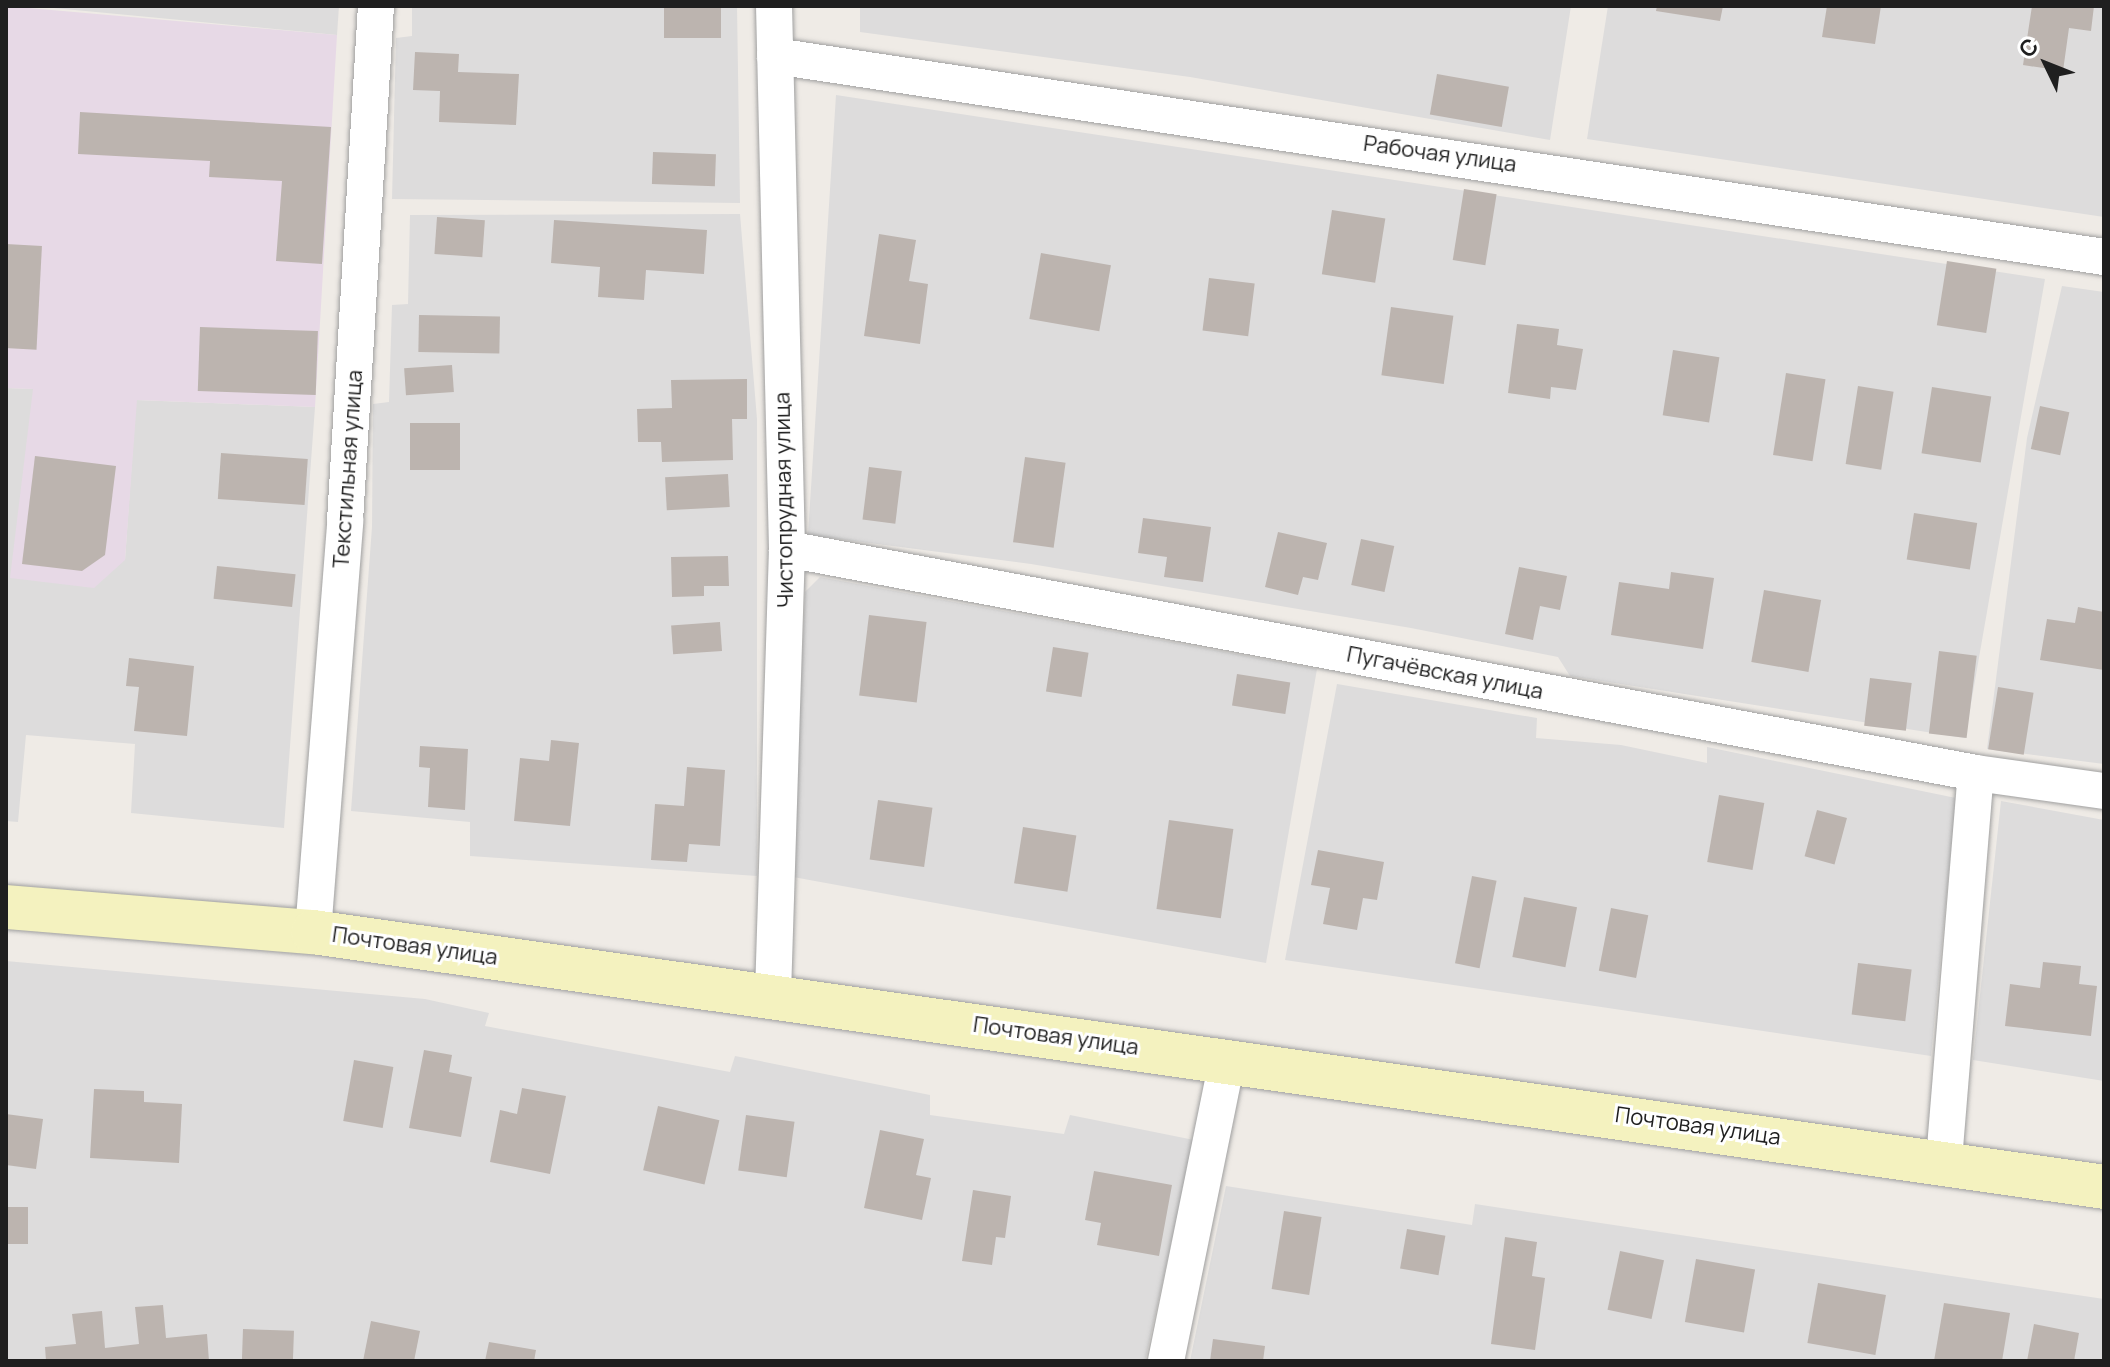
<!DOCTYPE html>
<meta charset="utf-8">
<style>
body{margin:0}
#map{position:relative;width:2110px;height:1367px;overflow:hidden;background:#efebe6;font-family:Manrope,sans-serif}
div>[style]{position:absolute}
.residential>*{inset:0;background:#dddcdc}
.industrial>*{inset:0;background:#e7d9e6}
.building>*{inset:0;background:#bcb4af;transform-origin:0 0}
.roads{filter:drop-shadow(0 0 2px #a0a0a0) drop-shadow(0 0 2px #a0a0a0)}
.street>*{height:36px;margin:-18px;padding:0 18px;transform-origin:18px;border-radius:18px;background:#fff}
.secondary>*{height:44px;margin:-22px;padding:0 22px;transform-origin:22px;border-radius:22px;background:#f4f2bf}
span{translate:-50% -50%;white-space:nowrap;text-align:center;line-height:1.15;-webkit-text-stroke:6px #fff;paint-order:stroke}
.street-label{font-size:22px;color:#1f1f1f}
.frame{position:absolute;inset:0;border:8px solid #1f1f1f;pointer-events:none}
.north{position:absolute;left:2006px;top:24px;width:80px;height:80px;-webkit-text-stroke:6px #fff;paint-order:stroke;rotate:313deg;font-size:22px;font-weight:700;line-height:32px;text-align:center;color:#1f1f1f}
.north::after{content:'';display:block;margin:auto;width:28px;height:36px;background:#1f1f1f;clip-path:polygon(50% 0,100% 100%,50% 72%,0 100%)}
</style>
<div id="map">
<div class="residential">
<i style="clip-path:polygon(33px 6px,339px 6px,337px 35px)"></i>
<i style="clip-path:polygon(412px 6px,737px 6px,740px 203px,392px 199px,396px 38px,412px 36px)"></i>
<i style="clip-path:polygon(860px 6px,1571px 6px,1550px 140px,1190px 77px,860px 32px)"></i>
<i style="clip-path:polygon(1608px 6px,2104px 6px,2104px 217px,1587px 139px)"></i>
<i style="clip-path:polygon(836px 95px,2045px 279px,1965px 738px,1570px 676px,1558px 657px,1411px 628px,1031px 564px,808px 535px)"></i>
<i style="clip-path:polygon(740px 214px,757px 419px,757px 876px,470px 856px,470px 822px,351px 811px,372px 527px,373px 404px,389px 402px,392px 305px,408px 304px,410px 215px)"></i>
<i style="clip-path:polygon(2062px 286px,2104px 292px,2104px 764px,1987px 749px,2027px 438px)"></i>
<i style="clip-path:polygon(6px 388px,34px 389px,11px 577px,125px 560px,136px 400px,315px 407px,284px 828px,131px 813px,135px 744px,26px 735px,18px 822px,6px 821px)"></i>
<i style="clip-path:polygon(820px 577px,1317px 669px,1266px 963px,793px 877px,805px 592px)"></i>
<i style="clip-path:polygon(1337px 684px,1537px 718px,1536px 738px,1621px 745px,1707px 763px,1707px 747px,1956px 798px,1931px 1056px,1285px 960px)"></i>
<i style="clip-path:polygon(2001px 801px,2104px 820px,2104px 1081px,1973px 1060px)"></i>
<i style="clip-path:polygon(6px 961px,425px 999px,489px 1013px,485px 1026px,730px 1072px,735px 1056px,930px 1095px,930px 1115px,1064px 1134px,1070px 1115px,1194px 1140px,1145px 1361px,6px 1361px)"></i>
<i style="clip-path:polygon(1226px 1186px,1472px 1225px,1475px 1204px,2104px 1299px,2104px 1361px,1190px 1361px)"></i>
</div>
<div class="industrial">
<i style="clip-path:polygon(6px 6px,337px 35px,315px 407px,137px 400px,125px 560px,94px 588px,10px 578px,33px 389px,6px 388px)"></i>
</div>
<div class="building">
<i style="left:664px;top:6px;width:57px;height:32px"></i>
<i style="clip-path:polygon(1657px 6px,1723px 6px,1720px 21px,1656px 11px)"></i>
<i style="clip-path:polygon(1827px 6px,1881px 6px,1875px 44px,1822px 37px)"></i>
<i style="clip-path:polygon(2032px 6px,2094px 6px,2091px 31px,2069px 28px,2063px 71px,2023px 65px)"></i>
<i style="clip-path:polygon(415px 52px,459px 54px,458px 72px,519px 74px,516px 125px,439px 122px,440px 91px,413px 90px)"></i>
<i style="left:1437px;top:74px;width:73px;height:41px;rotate:10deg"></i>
<i style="clip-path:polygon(80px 112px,331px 127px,322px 264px,276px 261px,282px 181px,209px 177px,210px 161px,78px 154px)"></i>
<i style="left:653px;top:152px;width:63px;height:32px;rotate:2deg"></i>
<i style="left:1464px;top:189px;width:33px;height:72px;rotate:9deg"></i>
<i style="left:1332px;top:210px;width:54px;height:65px;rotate:9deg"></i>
<i style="left:437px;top:217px;width:48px;height:37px;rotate:4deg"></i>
<i style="clip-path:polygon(554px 220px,707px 230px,704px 274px,646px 270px,644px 300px,598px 297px,600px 267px,551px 263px)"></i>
<i style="clip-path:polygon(879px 234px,916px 240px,909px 281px,928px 284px,920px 344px,864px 336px)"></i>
<i style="left:6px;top:244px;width:36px;height:104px;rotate:3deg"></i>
<i style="left:1041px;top:253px;width:71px;height:67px;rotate:10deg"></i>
<i style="left:1947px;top:261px;width:50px;height:65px;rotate:9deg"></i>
<i style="left:1209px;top:278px;width:46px;height:53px;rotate:7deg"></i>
<i style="left:1391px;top:307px;width:63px;height:69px;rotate:8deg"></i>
<i style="left:419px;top:315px;width:81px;height:37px;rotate:1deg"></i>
<i style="clip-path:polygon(1517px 324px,1559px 329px,1557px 345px,1583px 349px,1576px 390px,1551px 387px,1550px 399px,1508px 393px)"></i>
<i style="left:200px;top:327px;width:118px;height:64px;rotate:2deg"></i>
<i style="left:1673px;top:350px;width:47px;height:66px;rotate:9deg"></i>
<i style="left:452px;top:365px;width:27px;height:48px;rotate:86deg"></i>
<i style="left:1786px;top:373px;width:40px;height:83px;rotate:9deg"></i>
<i style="clip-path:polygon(747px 379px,747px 419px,732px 419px,733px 460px,662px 462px,661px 442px,638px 442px,637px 409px,672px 408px,671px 380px)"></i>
<i style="left:1858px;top:386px;width:36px;height:79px;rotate:9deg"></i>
<i style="left:1932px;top:387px;width:60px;height:67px;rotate:9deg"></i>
<i style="left:2040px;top:406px;width:30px;height:44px;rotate:12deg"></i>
<i style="left:410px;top:423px;width:50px;height:47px"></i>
<i style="left:221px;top:453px;width:87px;height:46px;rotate:4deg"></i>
<i style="clip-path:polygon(35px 456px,116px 466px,105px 555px,82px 571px,22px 564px)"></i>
<i style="left:1025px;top:457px;width:41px;height:86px;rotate:8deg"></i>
<i style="left:869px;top:467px;width:33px;height:53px;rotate:7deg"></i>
<i style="left:728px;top:474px;width:33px;height:63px;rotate:87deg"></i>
<i style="left:1914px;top:513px;width:64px;height:47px;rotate:9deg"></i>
<i style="clip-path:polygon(1143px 518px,1211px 527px,1203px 582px,1164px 577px,1167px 557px,1138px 553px)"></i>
<i style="clip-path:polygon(1278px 532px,1327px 543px,1318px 580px,1303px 577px,1298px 595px,1265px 587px)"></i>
<i style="left:1361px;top:539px;width:34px;height:47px;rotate:12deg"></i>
<i style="clip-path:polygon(728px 556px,729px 586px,704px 586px,704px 596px,672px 597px,671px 557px)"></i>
<i style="left:217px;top:566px;width:79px;height:33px;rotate:6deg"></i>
<i style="clip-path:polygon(1519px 567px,1567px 576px,1560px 610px,1540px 606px,1533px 640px,1505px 634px)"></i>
<i style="clip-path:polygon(1671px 572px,1714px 578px,1703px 649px,1611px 635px,1619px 582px,1669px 589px)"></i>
<i style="left:1764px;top:590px;width:58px;height:73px;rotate:10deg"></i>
<i style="clip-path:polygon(2078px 607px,2104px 612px,2104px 670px,2040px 660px,2047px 619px,2075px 623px)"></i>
<i style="left:869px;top:615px;width:58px;height:81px;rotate:7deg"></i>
<i style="left:720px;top:622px;width:29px;height:49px;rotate:86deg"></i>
<i style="left:1053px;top:647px;width:36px;height:45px;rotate:9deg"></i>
<i style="left:1939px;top:651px;width:38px;height:83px;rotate:7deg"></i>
<i style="clip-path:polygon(129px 658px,194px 666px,187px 736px,134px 731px,139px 687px,126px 686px)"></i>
<i style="left:1237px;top:674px;width:54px;height:32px;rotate:9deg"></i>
<i style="left:1870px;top:678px;width:42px;height:48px;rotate:7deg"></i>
<i style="left:1998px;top:687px;width:36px;height:63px;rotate:9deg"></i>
<i style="clip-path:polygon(551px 740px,579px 743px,570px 826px,514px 821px,520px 758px,549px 761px)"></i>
<i style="clip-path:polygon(420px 746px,468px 749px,465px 810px,428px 807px,430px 768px,419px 767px)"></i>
<i style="clip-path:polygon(687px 767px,725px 770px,720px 846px,689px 844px,687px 862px,651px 860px,655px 804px,684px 806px)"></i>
<i style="left:1719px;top:795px;width:46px;height:68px;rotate:10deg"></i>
<i style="left:878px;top:800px;width:55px;height:60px;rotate:8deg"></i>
<i style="left:1817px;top:810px;width:31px;height:48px;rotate:15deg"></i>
<i style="left:1169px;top:820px;width:65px;height:90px;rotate:8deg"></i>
<i style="left:1023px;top:827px;width:54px;height:57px;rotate:9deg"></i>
<i style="clip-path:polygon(1318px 850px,1384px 862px,1377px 900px,1363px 898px,1357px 930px,1323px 924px,1330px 888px,1311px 885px)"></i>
<i style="left:1472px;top:876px;width:25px;height:89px;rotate:11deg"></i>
<i style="left:1524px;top:897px;width:54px;height:61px;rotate:11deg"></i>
<i style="left:1611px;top:908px;width:38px;height:64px;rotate:11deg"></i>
<i style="clip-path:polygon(2043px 962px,2081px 966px,2079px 984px,2097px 986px,2091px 1036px,2005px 1026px,2010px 984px,2040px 988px)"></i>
<i style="left:1858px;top:963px;width:54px;height:52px;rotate:7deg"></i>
<i style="clip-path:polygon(424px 1050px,452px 1055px,449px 1072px,472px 1077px,461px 1137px,409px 1128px)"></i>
<i style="left:354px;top:1060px;width:40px;height:62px;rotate:10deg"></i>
<i style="clip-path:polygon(522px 1088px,566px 1096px,550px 1174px,490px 1162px,500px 1110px,517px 1114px)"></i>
<i style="clip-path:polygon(94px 1089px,144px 1091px,144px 1102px,182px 1104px,179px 1163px,90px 1158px)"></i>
<i style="left:658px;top:1106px;width:63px;height:66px;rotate:13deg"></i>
<i style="clip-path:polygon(6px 1114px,43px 1119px,36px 1169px,6px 1165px)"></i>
<i style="left:746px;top:1115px;width:49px;height:56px;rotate:8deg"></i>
<i style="clip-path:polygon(880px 1130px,924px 1139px,916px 1175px,931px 1178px,922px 1220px,864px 1208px)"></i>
<i style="clip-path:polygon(1094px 1171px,1172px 1185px,1159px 1256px,1097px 1245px,1101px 1223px,1085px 1220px)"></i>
<i style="clip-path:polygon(973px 1190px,1011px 1196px,1005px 1238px,996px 1237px,992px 1265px,962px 1261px)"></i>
<i style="left:6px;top:1207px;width:22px;height:37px"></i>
<i style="left:1284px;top:1211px;width:38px;height:79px;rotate:9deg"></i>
<i style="left:1407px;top:1229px;width:39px;height:40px;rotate:10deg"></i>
<i style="clip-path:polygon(1505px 1237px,1537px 1242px,1532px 1276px,1545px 1278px,1535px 1350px,1491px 1344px)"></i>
<i style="left:1620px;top:1251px;width:45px;height:60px;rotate:12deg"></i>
<i style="left:1696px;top:1259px;width:60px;height:64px;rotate:10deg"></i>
<i style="left:1818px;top:1283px;width:69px;height:61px;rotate:10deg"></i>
<i style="clip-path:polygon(1944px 1303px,2010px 1313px,2002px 1361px,1934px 1361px)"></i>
<i style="clip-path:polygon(163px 1305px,166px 1338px,207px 1334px,209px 1361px,46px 1361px,45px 1347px,76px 1344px,72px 1314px,102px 1311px,105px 1348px,139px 1344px,135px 1307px)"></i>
<i style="clip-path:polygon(371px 1321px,420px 1331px,414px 1361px,363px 1361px)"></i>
<i style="clip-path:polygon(2034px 1324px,2079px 1333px,2074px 1361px,2027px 1361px)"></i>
<i style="left:243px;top:1329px;width:51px;height:32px;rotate:2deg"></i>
<i style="clip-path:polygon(1213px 1339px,1265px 1346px,1263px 1361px,1210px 1361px)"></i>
<i style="clip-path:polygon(489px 1342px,536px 1350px,534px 1361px,485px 1361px)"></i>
</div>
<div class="roads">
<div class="street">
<i style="left:775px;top:56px;width:1344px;rotate:8.6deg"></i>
<i style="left:787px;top:549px;width:1210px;rotate:10.67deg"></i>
<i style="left:1976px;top:773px;width:129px;rotate:8deg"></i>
<i style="left:313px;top:932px;width:412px;rotate:-85.5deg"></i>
<i style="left:345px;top:521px;width:516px;rotate:-86.56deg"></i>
<i style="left:773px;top:994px;width:445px;rotate:-88.2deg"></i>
<i style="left:787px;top:549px;width:543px;rotate:-91.37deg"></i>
<i style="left:1944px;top:1160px;width:388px;rotate:-85.3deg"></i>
<i style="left:1166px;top:1361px;width:306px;rotate:-78.5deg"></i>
</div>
<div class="secondary">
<i style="left:6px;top:907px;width:308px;rotate:4.7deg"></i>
<i style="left:313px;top:932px;width:1809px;rotate:8.1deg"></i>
</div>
</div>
<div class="street-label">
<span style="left:1440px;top:154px;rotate:8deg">Рабочая улица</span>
<span style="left:348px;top:469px;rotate:-86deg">Текстильная улица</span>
<span style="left:784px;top:500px;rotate:-91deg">Чистопрудная улица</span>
<span style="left:1445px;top:673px;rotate:11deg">Пугачёвская улица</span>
<span style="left:415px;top:946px;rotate:8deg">Почтовая улица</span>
<span style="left:1056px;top:1036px;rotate:8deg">Почтовая улица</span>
<span style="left:1698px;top:1126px;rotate:8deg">Почтовая улица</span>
</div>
<div class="frame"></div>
<div class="north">С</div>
</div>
